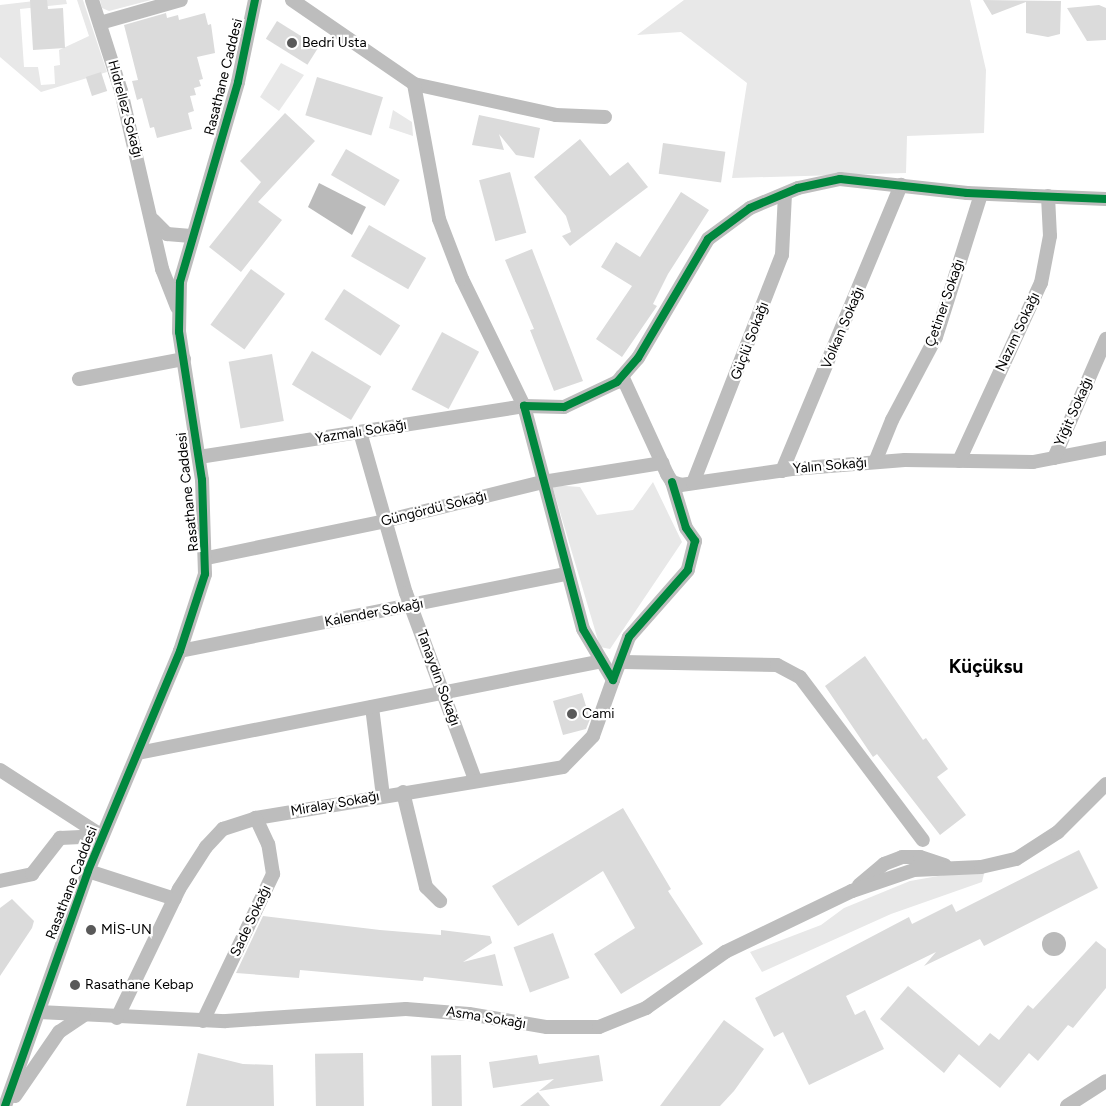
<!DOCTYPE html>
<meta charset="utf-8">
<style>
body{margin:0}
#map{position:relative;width:1106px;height:1106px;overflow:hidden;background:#fff;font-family:Figtree,sans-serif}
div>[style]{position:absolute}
.green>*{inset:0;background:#e8e8e8}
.water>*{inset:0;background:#bababa}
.round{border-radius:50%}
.building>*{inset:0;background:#dbdbdb;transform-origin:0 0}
.minor>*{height:14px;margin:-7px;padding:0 7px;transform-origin:7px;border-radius:7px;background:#bdbdbd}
.cycleway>*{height:8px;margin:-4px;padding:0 4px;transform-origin:4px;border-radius:4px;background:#00873e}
.dots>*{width:14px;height:14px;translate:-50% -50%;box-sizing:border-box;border:2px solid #fff;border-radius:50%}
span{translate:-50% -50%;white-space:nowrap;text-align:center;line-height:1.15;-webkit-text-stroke:4.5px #fff;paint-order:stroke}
.poi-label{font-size:14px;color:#000}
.left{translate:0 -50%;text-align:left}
.street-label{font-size:14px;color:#000}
.district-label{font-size:19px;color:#000;font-weight:700}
</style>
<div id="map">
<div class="green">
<i style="clip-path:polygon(43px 0,66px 0,67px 4px,20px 9px,24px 67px,38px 67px,41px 85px,55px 84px,54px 66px,60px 65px,59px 50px,89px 36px,77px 0,83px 0,107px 72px,41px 92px,0 57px,0 5px)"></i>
<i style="clip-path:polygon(100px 0,151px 0,109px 11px,102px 8px)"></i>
<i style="clip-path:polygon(684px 0,970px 0,986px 70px,984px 133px,907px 136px,906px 173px,732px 178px,747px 83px,681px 32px,637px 35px)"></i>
<i style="clip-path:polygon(281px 63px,304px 75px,279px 111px,260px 97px)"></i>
<i style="clip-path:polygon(393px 110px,412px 122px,413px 136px,389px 128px)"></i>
<i style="clip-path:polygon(653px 482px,682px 542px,610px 649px,600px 647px,552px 485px,580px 487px,597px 515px,633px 510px)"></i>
<i style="clip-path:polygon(955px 873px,984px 874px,982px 882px,891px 914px,762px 972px,750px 952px,821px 925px,844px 908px,910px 881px)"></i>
</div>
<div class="water">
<i style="clip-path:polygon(319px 183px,366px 207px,352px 235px,308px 207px)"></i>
<i class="round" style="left:1042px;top:932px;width:24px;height:24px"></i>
</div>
<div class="building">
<i style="clip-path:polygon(30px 0,47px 0,48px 9px,63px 8px,65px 48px,33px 50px)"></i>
<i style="clip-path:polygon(983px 0,1061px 1px,1060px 34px,1048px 37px,1026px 33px,1026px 2px,992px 15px)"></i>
<i style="clip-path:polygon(1099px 5px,1106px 8px,1106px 40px,1087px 41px,1067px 8px)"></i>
<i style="clip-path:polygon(166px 13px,167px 18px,178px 15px,179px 20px,205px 13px,208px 25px,211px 24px,215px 53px,197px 57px,203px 79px,199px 80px,201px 86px,194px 88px,196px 95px,190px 96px,194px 111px,188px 113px,192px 129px,157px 138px,154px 127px,150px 128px,142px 98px,137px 100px,132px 81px,138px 80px,124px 25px)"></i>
<i style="left:277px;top:21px;width:49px;height:21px;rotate:32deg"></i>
<i style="left:101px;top:72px;width:20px;height:16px;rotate:72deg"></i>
<i style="left:317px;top:77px;width:69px;height:40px;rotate:17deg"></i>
<i style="clip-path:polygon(285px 113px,315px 141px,258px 202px,282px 220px,241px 272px,209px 247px,261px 182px,240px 161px)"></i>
<i style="clip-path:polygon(479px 115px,540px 128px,534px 158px,516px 155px,499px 134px,504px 150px,472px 145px)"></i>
<i style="clip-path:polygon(580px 139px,610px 176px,628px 162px,648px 187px,570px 246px,562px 236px,571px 232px,566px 216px,534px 177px)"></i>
<i style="left:663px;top:143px;width:63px;height:31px;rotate:8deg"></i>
<i style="left:346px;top:149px;width:62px;height:30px;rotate:30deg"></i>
<i style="left:510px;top:172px;width:63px;height:32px;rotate:75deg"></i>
<i style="clip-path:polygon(681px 192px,709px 210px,668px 274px,653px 304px,657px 306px,622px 357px,596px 339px,632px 286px,601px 267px,616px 242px,640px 257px)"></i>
<i style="left:369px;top:225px;width:66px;height:36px;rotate:30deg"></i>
<i style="clip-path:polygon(532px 249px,583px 381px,554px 391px,530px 330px,534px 329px,505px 260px)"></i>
<i style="left:251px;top:269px;width:42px;height:69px;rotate:36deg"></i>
<i style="left:344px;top:289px;width:67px;height:36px;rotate:33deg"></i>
<i style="left:442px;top:332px;width:42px;height:65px;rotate:28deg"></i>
<i style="left:312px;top:351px;width:69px;height:39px;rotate:31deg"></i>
<i style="left:272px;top:354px;width:68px;height:44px;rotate:80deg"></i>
<i style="clip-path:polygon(865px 656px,923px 740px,926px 738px,948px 769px,937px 777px,966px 815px,940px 835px,877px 754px,873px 757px,825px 686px)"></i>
<i style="clip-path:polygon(582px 693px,590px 719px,586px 729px,563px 735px,553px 701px)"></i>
<i style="clip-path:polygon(623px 808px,671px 889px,668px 891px,703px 944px,621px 994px,594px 954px,635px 928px,603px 871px,518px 926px,492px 886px)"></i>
<i style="clip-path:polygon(1079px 850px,1098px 888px,984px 946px,980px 939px,924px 966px,936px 952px,846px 996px,855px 1015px,865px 1010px,884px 1049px,809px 1085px,783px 1032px,774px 1037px,755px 998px,909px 917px,912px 924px,952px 904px,956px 912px)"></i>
<i style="clip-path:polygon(12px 899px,34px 921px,32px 928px,0 976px,0 908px)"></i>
<i style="clip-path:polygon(263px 916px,380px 930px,441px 935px,441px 930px,490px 936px,492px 943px,463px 962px,495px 954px,503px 986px,424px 977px,423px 981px,300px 970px,299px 978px,236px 973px)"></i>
<i style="left:553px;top:933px;width:48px;height:42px;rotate:70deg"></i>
<i style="clip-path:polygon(1096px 941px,1106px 949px,1106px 988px,1073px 1028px,1068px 1025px,1038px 1061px,1029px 1053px,1000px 1088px,959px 1054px,944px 1073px,880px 1019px,908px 986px,979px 1046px,990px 1033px,999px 1040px,1028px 1005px,1033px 1009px)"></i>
<i style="clip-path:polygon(724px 1020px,764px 1049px,734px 1091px,720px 1106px,660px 1106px)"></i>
<i style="clip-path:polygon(198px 1053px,243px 1064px,273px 1065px,274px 1106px,186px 1106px)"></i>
<i style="left:363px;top:1053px;width:53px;height:48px;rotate:89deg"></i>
<i style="left:461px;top:1055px;width:51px;height:30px;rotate:89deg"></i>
<i style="clip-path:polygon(537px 1055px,539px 1064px,599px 1055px,603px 1081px,539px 1091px,554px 1079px,493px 1088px,489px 1062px)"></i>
<i style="clip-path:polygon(538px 1092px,550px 1106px,520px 1106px)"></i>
</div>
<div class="minor">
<i style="left:92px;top:0;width:96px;rotate:72.3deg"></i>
<i style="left:121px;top:91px;width:183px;rotate:77deg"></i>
<i style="left:162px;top:269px;width:41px;rotate:68.5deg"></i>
<i style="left:292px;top:0;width:148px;rotate:34.5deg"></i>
<i style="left:414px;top:84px;width:145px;rotate:12.3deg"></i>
<i style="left:556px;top:115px;width:49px;rotate:2.3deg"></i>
<i style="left:100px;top:23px;width:84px;rotate:-15.9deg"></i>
<i style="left:153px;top:220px;width:20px;rotate:45deg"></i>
<i style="left:167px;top:234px;width:24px;rotate:5deg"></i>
<i style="left:622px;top:376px;width:108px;rotate:65.3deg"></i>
<i style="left:667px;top:474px;width:9px;rotate:58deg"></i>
<i style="left:672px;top:482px;width:9px;rotate:18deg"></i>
<i style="left:681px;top:485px;width:112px;rotate:-8.2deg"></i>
<i style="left:792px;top:469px;width:113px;rotate:-4.6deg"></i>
<i style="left:905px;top:460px;width:128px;rotate:0.9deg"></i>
<i style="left:1033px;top:462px;width:74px;rotate:-10.9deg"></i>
<i style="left:79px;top:379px;width:107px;rotate:-10.8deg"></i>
<i style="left:360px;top:432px;width:167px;rotate:74.1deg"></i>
<i style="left:406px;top:593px;width:199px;rotate:69.7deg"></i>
<i style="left:199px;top:457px;width:329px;rotate:-8.9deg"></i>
<i style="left:524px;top:406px;width:141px;rotate:-116deg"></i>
<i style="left:462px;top:279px;width:64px;rotate:-111deg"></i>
<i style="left:439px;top:219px;width:137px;rotate:-100.5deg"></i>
<i style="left:1054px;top:458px;width:130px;rotate:-66.4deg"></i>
<i style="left:959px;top:461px;width:196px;rotate:-65.3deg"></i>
<i style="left:1041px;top:283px;width:48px;rotate:-79.2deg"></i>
<i style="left:1050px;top:236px;width:40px;rotate:-92.9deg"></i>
<i style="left:875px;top:462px;width:45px;rotate:-68deg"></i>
<i style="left:892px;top:420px;width:94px;rotate:-62.1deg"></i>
<i style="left:936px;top:337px;width:150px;rotate:-72.5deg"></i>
<i style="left:782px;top:471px;width:310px;rotate:-67.4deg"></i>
<i style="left:672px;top:482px;width:48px;rotate:73.1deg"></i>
<i style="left:686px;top:528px;width:16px;rotate:55deg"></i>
<i style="left:695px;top:541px;width:30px;rotate:104deg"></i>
<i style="left:688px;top:570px;width:89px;rotate:131.4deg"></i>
<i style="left:629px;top:637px;width:46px;rotate:110.4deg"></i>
<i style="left:613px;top:680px;width:59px;rotate:-120.5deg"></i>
<i style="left:583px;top:629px;width:231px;rotate:-104.8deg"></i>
<i style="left:524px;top:406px;width:40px;rotate:1.4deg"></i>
<i style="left:564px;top:407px;width:59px;rotate:-25.3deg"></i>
<i style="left:617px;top:382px;width:32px;rotate:-49deg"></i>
<i style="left:638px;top:358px;width:138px;rotate:-59.5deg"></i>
<i style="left:708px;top:239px;width:52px;rotate:-36.4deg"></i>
<i style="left:750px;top:208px;width:52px;rotate:-22.6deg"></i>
<i style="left:798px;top:188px;width:43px;rotate:-12.1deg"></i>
<i style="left:840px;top:179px;width:128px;rotate:6.3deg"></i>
<i style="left:967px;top:193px;width:139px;rotate:2.5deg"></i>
<i style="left:693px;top:483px;width:245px;rotate:-68.7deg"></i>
<i style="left:782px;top:255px;width:61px;rotate:-87.2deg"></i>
<i style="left:207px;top:558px;width:182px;rotate:-11.7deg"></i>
<i style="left:385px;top:521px;width:163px;rotate:-13.9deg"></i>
<i style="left:543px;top:482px;width:121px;rotate:-9.1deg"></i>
<i style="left:180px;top:651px;width:395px;rotate:-11.3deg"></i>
<i style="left:623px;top:662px;width:154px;rotate:1.1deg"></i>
<i style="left:777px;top:665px;width:26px;rotate:28deg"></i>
<i style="left:800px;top:677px;width:204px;rotate:53deg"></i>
<i style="left:372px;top:707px;width:90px;rotate:83deg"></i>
<i style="left:138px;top:753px;width:473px;rotate:-11.2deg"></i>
<i style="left:0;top:770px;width:121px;rotate:32.9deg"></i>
<i style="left:403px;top:792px;width:98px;rotate:76.4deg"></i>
<i style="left:426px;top:887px;width:20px;rotate:45deg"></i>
<i style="left:88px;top:871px;width:91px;rotate:17.8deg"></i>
<i style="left:0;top:881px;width:33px;rotate:-12deg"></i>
<i style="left:32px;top:874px;width:46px;rotate:-52.1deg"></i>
<i style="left:60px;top:838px;width:42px;rotate:-2.7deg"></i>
<i style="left:859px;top:885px;width:33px;rotate:-40deg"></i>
<i style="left:884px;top:864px;width:19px;rotate:-21deg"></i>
<i style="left:902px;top:857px;width:18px"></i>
<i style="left:920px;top:857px;width:26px;rotate:18deg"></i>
<i style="left:39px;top:1012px;width:187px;rotate:2.8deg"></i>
<i style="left:226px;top:1021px;width:180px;rotate:-3.8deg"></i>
<i style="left:406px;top:1009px;width:63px;rotate:4.5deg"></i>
<i style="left:469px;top:1014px;width:79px;rotate:9.5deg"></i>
<i style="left:547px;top:1027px;width:52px"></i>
<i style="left:599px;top:1027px;width:51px;rotate:-22deg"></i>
<i style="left:646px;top:1008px;width:97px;rotate:-35.3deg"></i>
<i style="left:725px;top:952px;width:141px;rotate:-25.7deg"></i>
<i style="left:852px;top:891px;width:65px;rotate:-18.7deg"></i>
<i style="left:914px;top:870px;width:67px;rotate:-2.6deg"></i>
<i style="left:981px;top:867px;width:36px;rotate:-13deg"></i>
<i style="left:1016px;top:859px;width:50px;rotate:-32.7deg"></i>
<i style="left:1058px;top:832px;width:68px;rotate:-45deg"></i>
<i style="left:117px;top:1018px;width:143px;rotate:-64.3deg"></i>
<i style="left:179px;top:889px;width:50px;rotate:-57.3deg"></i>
<i style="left:206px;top:847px;width:25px;rotate:-47deg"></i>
<i style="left:223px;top:829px;width:35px;rotate:-18deg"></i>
<i style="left:256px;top:818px;width:311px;rotate:-9.4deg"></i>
<i style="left:563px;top:767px;width:43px;rotate:-45.9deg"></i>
<i style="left:593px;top:736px;width:59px;rotate:-70.3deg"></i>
<i style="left:203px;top:1021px;width:163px;rotate:-64.5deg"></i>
<i style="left:273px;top:874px;width:30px;rotate:-99deg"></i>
<i style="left:268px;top:844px;width:29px;rotate:-115deg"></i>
<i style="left:15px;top:1096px;width:78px;rotate:-55.5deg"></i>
<i style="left:59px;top:1032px;width:30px;rotate:-34deg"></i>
<i style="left:5px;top:1106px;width:249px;rotate:-70.5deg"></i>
<i style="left:88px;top:871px;width:238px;rotate:-67.3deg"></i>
<i style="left:180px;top:651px;width:81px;rotate:-72deg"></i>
<i style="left:205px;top:574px;width:94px;rotate:-91.8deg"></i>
<i style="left:202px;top:480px;width:150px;rotate:-98.8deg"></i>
<i style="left:179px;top:332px;width:50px;rotate:-88.9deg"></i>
<i style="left:180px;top:282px;width:208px;rotate:-73.8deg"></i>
<i style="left:238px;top:82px;width:84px;rotate:-78.3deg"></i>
<i style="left:1067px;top:1106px;width:46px;rotate:-32.7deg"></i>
</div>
<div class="cycleway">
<i style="left:672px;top:482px;width:48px;rotate:73.1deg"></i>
<i style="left:686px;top:528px;width:16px;rotate:55deg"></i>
<i style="left:695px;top:541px;width:30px;rotate:104deg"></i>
<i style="left:688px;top:570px;width:89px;rotate:131.4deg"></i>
<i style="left:629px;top:637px;width:46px;rotate:110.4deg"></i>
<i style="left:613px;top:680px;width:59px;rotate:-120.5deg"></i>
<i style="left:583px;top:629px;width:231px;rotate:-104.8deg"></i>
<i style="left:524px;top:406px;width:40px;rotate:1.4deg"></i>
<i style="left:564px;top:407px;width:59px;rotate:-25.3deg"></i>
<i style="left:617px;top:382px;width:32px;rotate:-49deg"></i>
<i style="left:638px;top:358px;width:138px;rotate:-59.5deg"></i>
<i style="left:708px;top:239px;width:52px;rotate:-36.4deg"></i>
<i style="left:750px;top:208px;width:52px;rotate:-22.6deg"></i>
<i style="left:798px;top:188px;width:43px;rotate:-12.1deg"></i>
<i style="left:840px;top:179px;width:128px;rotate:6.3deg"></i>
<i style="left:967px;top:193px;width:139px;rotate:2.5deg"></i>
<i style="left:5px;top:1106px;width:249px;rotate:-70.5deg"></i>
<i style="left:88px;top:871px;width:238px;rotate:-67.3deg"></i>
<i style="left:180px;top:651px;width:81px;rotate:-72deg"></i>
<i style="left:205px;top:574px;width:94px;rotate:-91.8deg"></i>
<i style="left:202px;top:480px;width:150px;rotate:-98.8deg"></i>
<i style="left:179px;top:332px;width:50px;rotate:-88.9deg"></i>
<i style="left:180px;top:282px;width:208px;rotate:-73.8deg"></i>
<i style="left:238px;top:82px;width:84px;rotate:-78.3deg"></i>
</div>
<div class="dots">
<i style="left:292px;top:43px;background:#595959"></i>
<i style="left:572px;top:714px;background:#595959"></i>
<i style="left:91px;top:930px;background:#595959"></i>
<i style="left:75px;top:985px;background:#595959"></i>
</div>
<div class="poi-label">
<span class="left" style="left:302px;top:43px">Bedri Usta</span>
<span class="left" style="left:582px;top:714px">Cami</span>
<span class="left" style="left:101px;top:930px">MİS-UN</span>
<span class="left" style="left:85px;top:985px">Rasathane Kebap</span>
</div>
<div class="street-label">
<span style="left:224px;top:77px;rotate:-76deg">Rasathane Caddesi</span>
<span style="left:125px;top:109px;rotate:75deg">Hıdrellez Sokağı</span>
<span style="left:945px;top:303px;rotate:-71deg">Çetiner Sokağı</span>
<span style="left:843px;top:328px;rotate:-67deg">Volkan Sokağı</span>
<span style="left:1018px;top:332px;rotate:-65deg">Nazım Sokağı</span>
<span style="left:750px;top:341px;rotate:-69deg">Güçlü Sokağı</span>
<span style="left:1074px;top:412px;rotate:-66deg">Yiğit Sokağı</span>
<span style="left:361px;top:432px;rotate:-9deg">Yazmalı Sokağı</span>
<span style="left:830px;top:466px;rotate:-5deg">Yalın Sokağı</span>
<span style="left:188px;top:492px;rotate:-96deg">Rasathane Caddesi</span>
<span style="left:434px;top:509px;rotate:-14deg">Güngördü Sokağı</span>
<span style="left:374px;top:613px;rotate:-11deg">Kalender Sokağı</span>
<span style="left:438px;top:678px;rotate:70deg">Tanaydın Sokağı</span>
<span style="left:335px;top:804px;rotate:-10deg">Miralay Sokağı</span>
<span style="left:72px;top:883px;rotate:-69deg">Rasathane Caddesi</span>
<span style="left:251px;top:921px;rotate:-65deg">Sade Sokağı</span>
<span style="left:486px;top:1018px;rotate:9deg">Asma Sokağı</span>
</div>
<div class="district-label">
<span style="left:986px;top:667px">Küçüksu</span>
</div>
</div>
